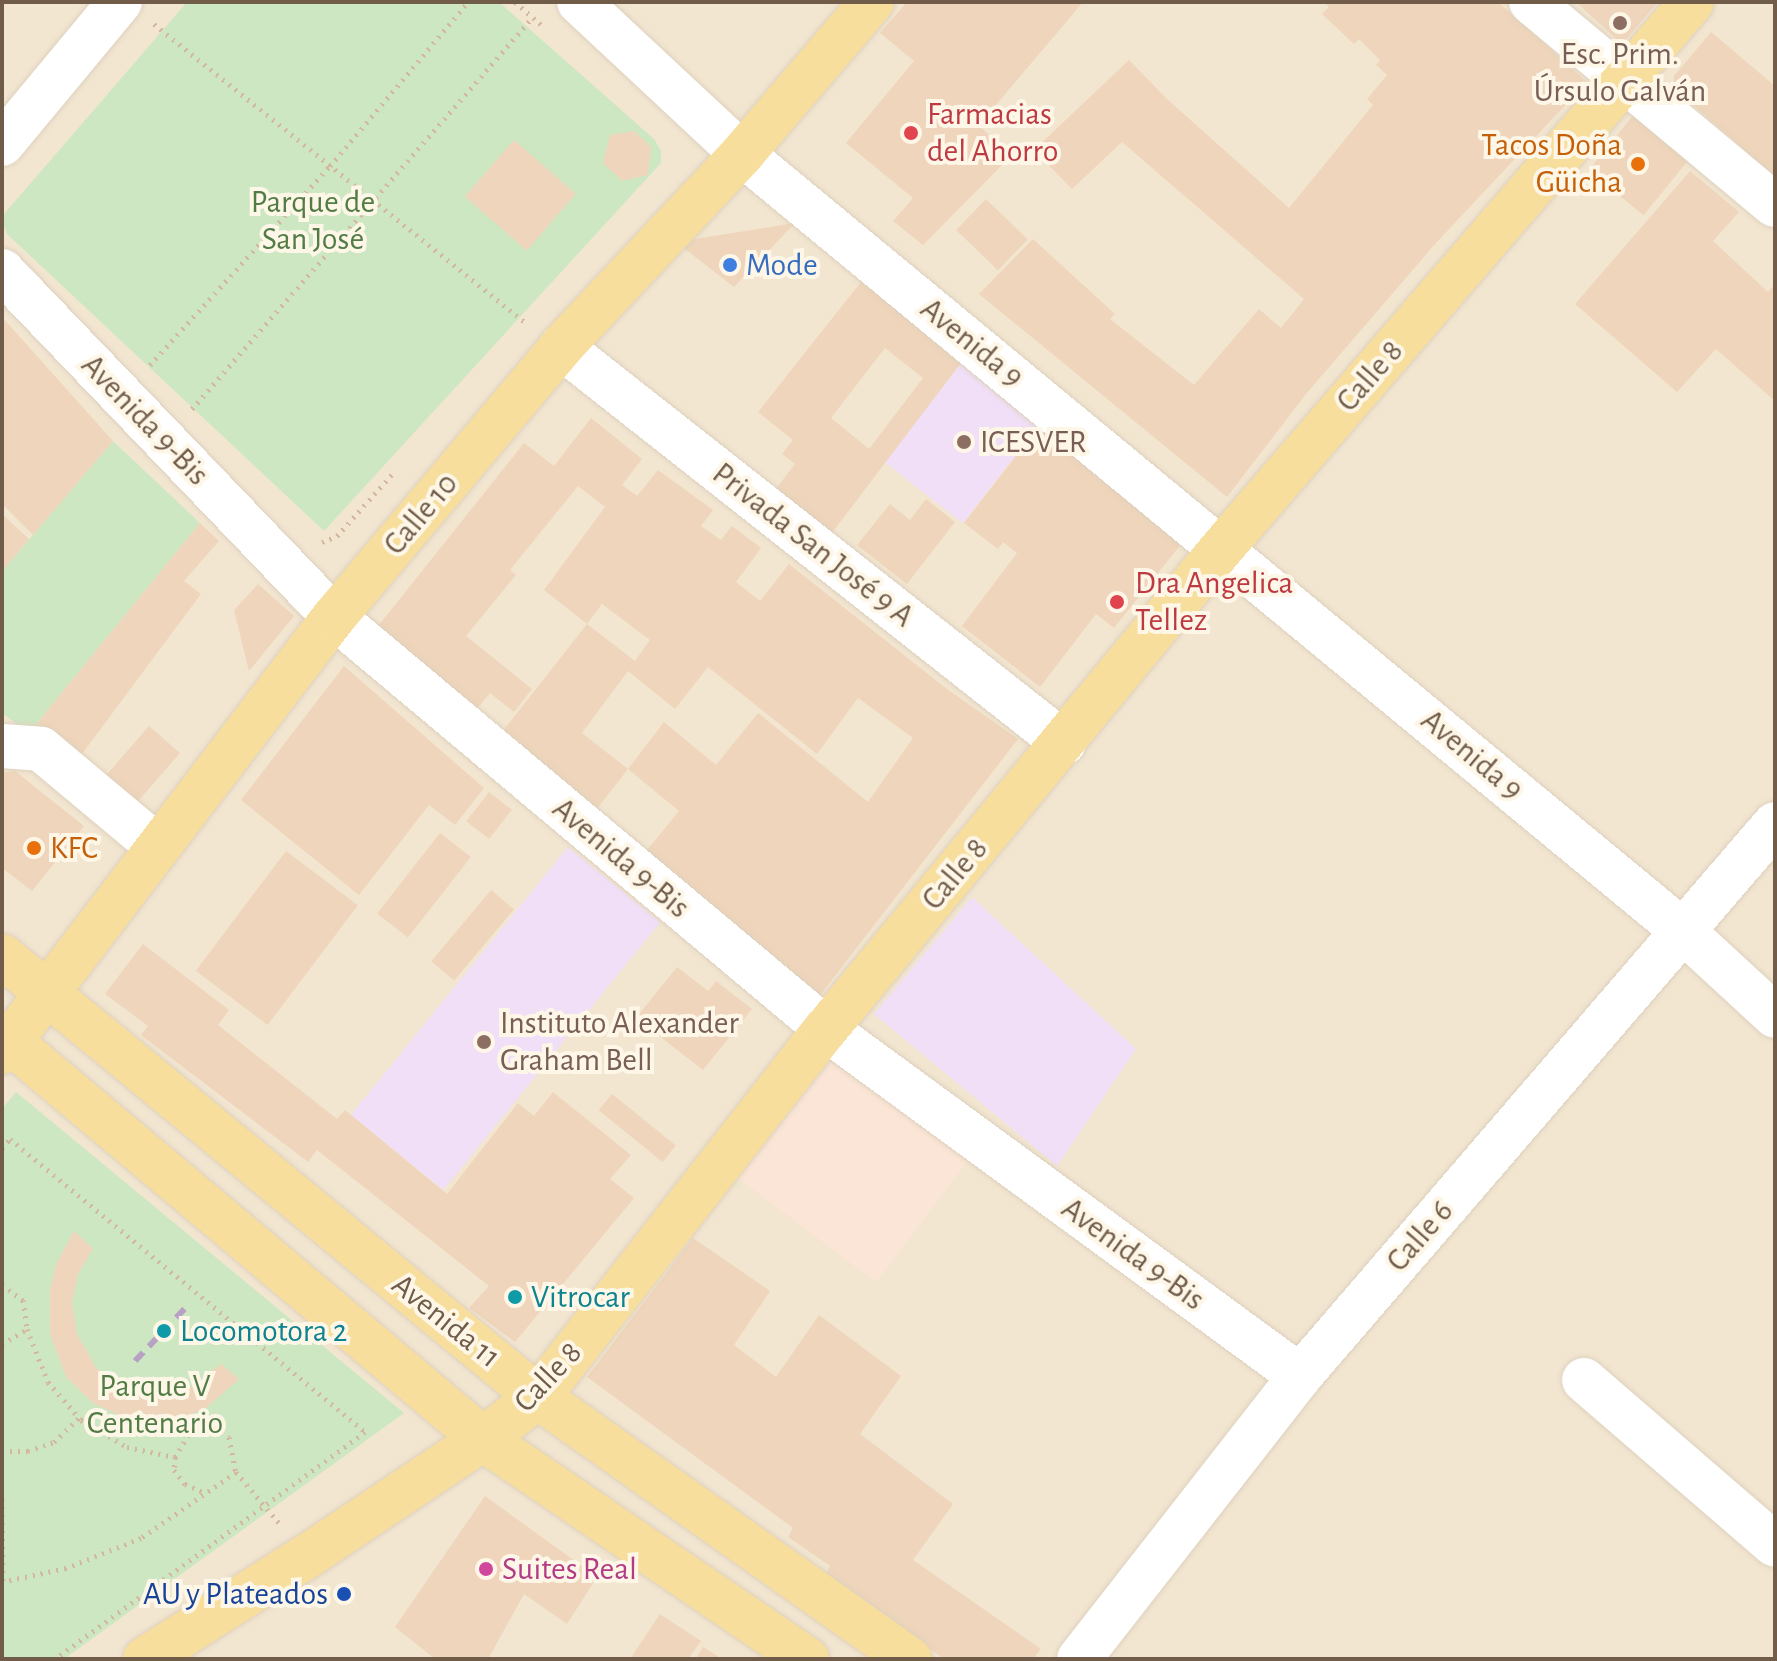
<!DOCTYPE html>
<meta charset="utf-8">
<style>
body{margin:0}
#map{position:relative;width:1777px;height:1661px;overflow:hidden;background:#fbf4e2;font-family:"Alegreya Sans",sans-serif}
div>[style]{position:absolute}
.residential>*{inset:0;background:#f2e6d1;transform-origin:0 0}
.commercial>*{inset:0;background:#fbe5d6;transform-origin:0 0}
.education>*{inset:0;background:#f0dff7;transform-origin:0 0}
.green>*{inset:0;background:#cde7c2}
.building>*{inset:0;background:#efd5bb;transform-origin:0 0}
.path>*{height:5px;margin-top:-2.5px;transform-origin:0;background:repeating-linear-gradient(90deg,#d3b89f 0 2px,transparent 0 8px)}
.roads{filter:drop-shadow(0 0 2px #ded1be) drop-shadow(0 0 2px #ded1be)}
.minor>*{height:44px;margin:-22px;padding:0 22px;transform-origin:22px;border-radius:22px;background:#fff}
.major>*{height:44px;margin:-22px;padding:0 22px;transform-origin:22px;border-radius:22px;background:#f7de9d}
.rail>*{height:6px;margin-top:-3px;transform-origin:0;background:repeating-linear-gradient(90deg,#b7a2c3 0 12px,transparent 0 20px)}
.dots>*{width:22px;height:22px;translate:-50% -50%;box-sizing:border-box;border:4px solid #fef7e8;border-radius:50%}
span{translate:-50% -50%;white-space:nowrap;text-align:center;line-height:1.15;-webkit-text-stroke:8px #fef7e8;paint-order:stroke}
.education-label{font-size:32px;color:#785e54}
.left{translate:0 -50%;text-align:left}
.health-label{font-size:32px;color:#be3a42}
.food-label{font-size:32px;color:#c56008}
.right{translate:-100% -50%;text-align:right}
.park-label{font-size:32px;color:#517c45}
.shop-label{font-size:32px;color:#366cbe}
.street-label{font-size:32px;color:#715c4a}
.culture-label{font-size:32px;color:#0d838f}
.hotel-label{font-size:32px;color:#b23c85}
.transit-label{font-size:32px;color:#164399}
.frame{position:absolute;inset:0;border:4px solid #715c4a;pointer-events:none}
</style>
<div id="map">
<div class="residential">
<i style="left:2px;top:2px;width:1773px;height:1657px"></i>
</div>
<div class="commercial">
<i style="left:830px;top:1051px;width:176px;height:157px;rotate:37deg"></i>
</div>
<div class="education">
<i style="left:964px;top:359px;width:100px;height:130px;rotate:38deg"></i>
<i style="left:568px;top:847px;width:119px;height:345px;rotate:39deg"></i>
<i style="clip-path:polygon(972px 897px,1136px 1049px,1057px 1166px,874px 1014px)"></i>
</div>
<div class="green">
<i style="clip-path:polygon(187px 2px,499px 2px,654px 139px,661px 151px,661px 163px,324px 531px,7px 234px,3px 223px,5px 213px)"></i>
<i style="clip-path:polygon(113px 441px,200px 523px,29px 733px,2px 713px,2px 571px)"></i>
<i style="clip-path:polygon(16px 1092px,404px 1413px,64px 1659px,2px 1659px,2px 1109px)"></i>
</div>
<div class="building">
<i style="clip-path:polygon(907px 2px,1083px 2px,984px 119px,981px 116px,976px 123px,1012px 155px,923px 245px,893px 221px,913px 198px,846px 143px,914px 61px,880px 33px)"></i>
<i style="clip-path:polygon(1323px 2px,1498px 2px,1587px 82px,1436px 243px,1306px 394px,1227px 497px,979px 294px,1033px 239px,1115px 314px,1110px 319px,1194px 385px,1259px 309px,1281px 328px,1304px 299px,1122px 142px,1072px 189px,1034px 150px,1129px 60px,1167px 99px,1289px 208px,1373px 105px,1367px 99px,1387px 75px,1376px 65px,1380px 60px,1359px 39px,1354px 44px,1322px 14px,1329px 7px)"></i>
<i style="clip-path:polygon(1576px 2px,1658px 2px,1622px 44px)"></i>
<i style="clip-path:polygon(1711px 32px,1775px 86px,1775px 177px,1674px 88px,1674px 76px)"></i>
<i style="left:1635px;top:113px;width:71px;height:74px;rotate:39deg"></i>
<i style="clip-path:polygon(634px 131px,651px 147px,648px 175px,622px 181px,603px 163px,610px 135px)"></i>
<i style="left:514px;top:140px;width:82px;height:75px;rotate:41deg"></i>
<i style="clip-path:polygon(1690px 171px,1739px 212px,1713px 241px,1768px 292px,1775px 284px,1775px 401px,1716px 349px,1677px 392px,1575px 304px)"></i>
<i style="left:986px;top:199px;width:58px;height:43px;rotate:44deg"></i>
<i style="clip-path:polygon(795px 223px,734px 287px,676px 242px)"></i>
<i style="clip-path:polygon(evenodd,864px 278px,964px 359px,825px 542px,769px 498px,795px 464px,782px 454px,793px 440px,758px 412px,864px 278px,885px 348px,923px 378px,869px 449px,831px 418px,885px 348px)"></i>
<i style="clip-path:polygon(2px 317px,113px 441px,33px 535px,2px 504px)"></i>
<i style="clip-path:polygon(evenodd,591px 418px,642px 459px,622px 485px,637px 496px,658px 470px,713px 510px,701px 526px,721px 540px,732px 526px,761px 548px,736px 582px,760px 601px,789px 564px,947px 689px,1018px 739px,817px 999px,643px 855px,679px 811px,628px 769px,593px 814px,499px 736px,587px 624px,544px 590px,605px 507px,578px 486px,510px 570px,516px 575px,466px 636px,532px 689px,514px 712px,490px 693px,475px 711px,375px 630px,524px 443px,554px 466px,591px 418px,602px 604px,650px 640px,635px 661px,587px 624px,602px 604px,591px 418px,708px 667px,817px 754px,858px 698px,913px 738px,868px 802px,758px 713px,716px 765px,664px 722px,628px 769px,582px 733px,628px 671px,675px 709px,708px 667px)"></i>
<i style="clip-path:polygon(1043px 421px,1186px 538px,1114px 628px,1096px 614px,1040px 687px,962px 626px,1017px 553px,1003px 542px,998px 549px,964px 523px)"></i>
<i style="clip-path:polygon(926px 499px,955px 522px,907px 584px,857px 545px,890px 504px,910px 520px)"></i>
<i style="clip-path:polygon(2px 514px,29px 539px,2px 571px)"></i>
<i style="clip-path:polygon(200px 523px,219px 541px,184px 581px,201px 594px,73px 766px,29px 733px)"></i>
<i style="clip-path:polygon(258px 584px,294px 616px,249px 671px,234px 610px)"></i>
<i style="clip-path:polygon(344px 666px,484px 788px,455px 825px,429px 805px,359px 895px,241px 800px)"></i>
<i style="left:149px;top:726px;width:41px;height:78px;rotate:41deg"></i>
<i style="clip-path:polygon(15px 771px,84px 826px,32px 891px,5px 870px,2px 874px,2px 773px)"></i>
<i style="left:489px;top:792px;width:29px;height:37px;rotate:38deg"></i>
<i style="left:440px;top:833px;width:39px;height:102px;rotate:38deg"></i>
<i style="left:286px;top:851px;width:90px;height:150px;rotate:37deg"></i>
<i style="left:491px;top:890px;width:30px;height:93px;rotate:40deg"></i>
<i style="clip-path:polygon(143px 944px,229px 1010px,218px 1025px,337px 1119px,345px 1110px,447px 1194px,518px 1103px,534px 1116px,553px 1092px,631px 1155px,610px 1179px,634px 1198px,515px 1342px,469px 1308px,489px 1286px,317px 1150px,308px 1162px,141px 1035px,148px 1026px,105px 994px)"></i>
<i style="clip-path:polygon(677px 967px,708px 991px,716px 981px,752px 1009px,703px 1070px,636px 1018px)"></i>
<i style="left:612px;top:1094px;width:82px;height:21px;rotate:39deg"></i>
<i style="clip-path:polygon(74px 1231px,93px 1249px,78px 1274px,72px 1302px,77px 1334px,96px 1368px,127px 1391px,154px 1396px,188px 1389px,221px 1364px,239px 1379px,206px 1408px,172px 1422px,133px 1421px,94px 1404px,66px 1377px,50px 1334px,50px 1290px,56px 1264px)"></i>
<i style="clip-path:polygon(693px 1238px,770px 1291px,734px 1345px,776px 1377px,819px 1315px,901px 1376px,860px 1434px,953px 1504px,913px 1560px,1041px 1649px,1033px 1659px,944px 1659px,826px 1574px,830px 1566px,788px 1537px,793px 1528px,587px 1377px)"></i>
<i style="clip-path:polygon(485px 1496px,597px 1577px,567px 1624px,524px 1594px,488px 1659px,435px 1659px,395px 1627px)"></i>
<i style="clip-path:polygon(660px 1614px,701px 1641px,688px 1659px,630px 1659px)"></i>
<i style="clip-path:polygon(703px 1647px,722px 1659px,696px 1659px)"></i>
</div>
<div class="path">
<i style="left:515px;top:2px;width:35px;rotate:41deg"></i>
<i style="left:154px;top:24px;width:479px;rotate:38.8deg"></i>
<i style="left:150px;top:365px;width:268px;rotate:-47.9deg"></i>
<i style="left:330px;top:166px;width:214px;rotate:-49.9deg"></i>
<i style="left:192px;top:409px;width:518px;rotate:-48.99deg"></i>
<i style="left:322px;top:542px;width:16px;rotate:-22deg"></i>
<i style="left:337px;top:536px;width:86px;rotate:-48.3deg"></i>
<i style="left:2px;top:1148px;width:12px;rotate:-48deg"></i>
<i style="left:10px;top:1139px;width:460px;rotate:39.5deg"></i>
<i style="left:365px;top:1432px;width:384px;rotate:143.8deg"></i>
<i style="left:2px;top:1285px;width:26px;rotate:36deg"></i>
<i style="left:23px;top:1300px;width:29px;rotate:82deg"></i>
<i style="left:27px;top:1329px;width:57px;rotate:68.4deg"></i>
<i style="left:48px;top:1382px;width:50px;rotate:49deg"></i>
<i style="left:81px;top:1420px;width:53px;rotate:30.4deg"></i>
<i style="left:127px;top:1447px;width:49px;rotate:11.8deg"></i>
<i style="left:175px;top:1457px;width:31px;rotate:-59deg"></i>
<i style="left:191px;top:1430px;width:24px;rotate:-7deg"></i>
<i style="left:215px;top:1427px;width:17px;rotate:36deg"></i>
<i style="left:229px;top:1437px;width:36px;rotate:79deg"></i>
<i style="left:236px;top:1472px;width:116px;rotate:145.2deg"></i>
<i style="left:141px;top:1538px;width:81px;rotate:158.2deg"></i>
<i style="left:66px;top:1568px;width:66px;rotate:167.7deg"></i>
<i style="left:2px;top:1344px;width:29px;rotate:-31deg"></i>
<i style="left:2px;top:1451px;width:26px"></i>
<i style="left:28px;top:1451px;width:28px;rotate:-19deg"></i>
<i style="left:54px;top:1442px;width:35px;rotate:-44deg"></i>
<i style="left:175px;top:1457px;width:13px;rotate:94deg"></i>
<i style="left:174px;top:1470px;width:18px;rotate:52deg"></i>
<i style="left:185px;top:1484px;width:22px;rotate:24deg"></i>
<i style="left:236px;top:1472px;width:67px;rotate:49.9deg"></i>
<i style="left:2px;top:1499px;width:83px;rotate:89.3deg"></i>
</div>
<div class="roads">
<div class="minor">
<i style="left:579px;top:2px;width:223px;rotate:43deg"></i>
<i style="left:742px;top:154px;width:1220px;rotate:39.55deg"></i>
<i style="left:1683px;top:931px;width:125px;rotate:42.7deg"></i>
<i style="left:1531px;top:2px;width:317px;rotate:39.8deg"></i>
<i style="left:2px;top:144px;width:185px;rotate:-50.3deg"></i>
<i style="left:2px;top:271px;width:480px;rotate:46.2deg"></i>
<i style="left:334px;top:617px;width:642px;rotate:39.94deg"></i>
<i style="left:826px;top:1029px;width:587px;rotate:36.21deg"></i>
<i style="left:561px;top:347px;width:640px;rotate:38.21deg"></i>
<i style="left:2px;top:746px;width:39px;rotate:4deg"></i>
<i style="left:41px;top:749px;width:153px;rotate:39.9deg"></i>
<i style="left:1584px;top:1380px;width:252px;rotate:40.8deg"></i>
<i style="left:1079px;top:1659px;width:359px;rotate:-52deg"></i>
<i style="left:1300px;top:1376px;width:728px;rotate:-49.29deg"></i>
</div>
<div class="major">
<i style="left:2px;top:956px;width:694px;rotate:39.45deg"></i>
<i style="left:538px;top:1397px;width:455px;rotate:35.2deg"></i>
<i style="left:2px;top:1035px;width:628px;rotate:40.03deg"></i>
<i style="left:483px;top:1439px;width:392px;rotate:34.2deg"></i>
<i style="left:2px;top:1052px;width:547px;rotate:-52.65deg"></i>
<i style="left:334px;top:617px;width:353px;rotate:-49.9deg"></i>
<i style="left:561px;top:347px;width:265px;rotate:-46.8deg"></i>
<i style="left:742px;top:154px;width:200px;rotate:-49.5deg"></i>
<i style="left:145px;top:1659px;width:191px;rotate:-32.4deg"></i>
<i style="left:306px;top:1557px;width:213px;rotate:-33.7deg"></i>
<i style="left:483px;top:1439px;width:69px;rotate:-37.4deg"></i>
<i style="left:538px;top:1397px;width:467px;rotate:-52deg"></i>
<i style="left:826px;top:1029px;width:623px;rotate:-50.54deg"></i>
<i style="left:1222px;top:548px;width:720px;rotate:-49.28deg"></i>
</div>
</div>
<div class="rail">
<i style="left:135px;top:1361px;width:80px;rotate:-46.5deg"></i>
</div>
<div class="dots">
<i style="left:1620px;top:23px;background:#8d6e63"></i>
<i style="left:911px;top:133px;background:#e0444e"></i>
<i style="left:1638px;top:164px;background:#e8710a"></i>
<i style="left:730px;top:265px;background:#3f7fe0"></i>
<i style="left:964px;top:442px;background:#8d6e63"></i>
<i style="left:1117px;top:602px;background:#e0444e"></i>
<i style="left:34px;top:848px;background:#e8710a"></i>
<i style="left:484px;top:1042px;background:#8d6e63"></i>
<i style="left:515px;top:1297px;background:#0f9aa8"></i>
<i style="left:164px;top:1331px;background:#0f9aa8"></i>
<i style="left:486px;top:1569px;background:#d1479c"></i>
<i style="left:344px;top:1594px;background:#1a4fb4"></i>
</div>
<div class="education-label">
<span style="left:1620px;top:73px">Esc. Prim.<br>Úrsulo Galván</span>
<span class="left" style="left:980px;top:442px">ICESVER</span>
<span class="left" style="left:500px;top:1042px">Instituto Alexander<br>Graham Bell</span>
</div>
<div class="health-label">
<span class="left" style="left:927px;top:133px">Farmacias<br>del Ahorro</span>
<span class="left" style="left:1135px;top:602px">Dra Angelica<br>Tellez</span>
</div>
<div class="food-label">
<span class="right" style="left:1622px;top:164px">Tacos Doña<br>Güicha</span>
<span class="left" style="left:50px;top:848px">KFC</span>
</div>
<div class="park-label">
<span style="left:313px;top:221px">Parque de<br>San José</span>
<span style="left:155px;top:1405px">Parque V<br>Centenario</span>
</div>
<div class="shop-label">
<span class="left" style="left:746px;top:265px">Mode</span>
</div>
<div class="street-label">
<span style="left:972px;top:343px;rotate:39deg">Avenida 9</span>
<span style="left:1370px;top:376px;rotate:-49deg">Calle 8</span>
<span style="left:145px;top:420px;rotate:46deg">Avenida 9-Bis</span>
<span style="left:421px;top:514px;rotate:-50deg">Calle 10</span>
<span style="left:813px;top:545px;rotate:38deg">Privada San José 9 A</span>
<span style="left:1472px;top:755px;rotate:40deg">Avenida 9</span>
<span style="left:621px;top:858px;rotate:40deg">Avenida 9-Bis</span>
<span style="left:955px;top:874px;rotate:-50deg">Calle 8</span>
<span style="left:1420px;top:1236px;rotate:-49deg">Calle 6</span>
<span style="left:1133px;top:1254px;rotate:36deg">Avenida 9-Bis</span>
<span style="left:446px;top:1321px;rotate:39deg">Avenida 11</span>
<span style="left:548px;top:1377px;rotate:-47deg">Calle 8</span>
</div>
<div class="culture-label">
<span class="left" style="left:531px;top:1297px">Vitrocar</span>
<span class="left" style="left:180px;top:1331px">Locomotora 2</span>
</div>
<div class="hotel-label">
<span class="left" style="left:502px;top:1569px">Suites Real</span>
</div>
<div class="transit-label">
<span class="right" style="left:328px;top:1594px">AU y Plateados</span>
</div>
<div class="frame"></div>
</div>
